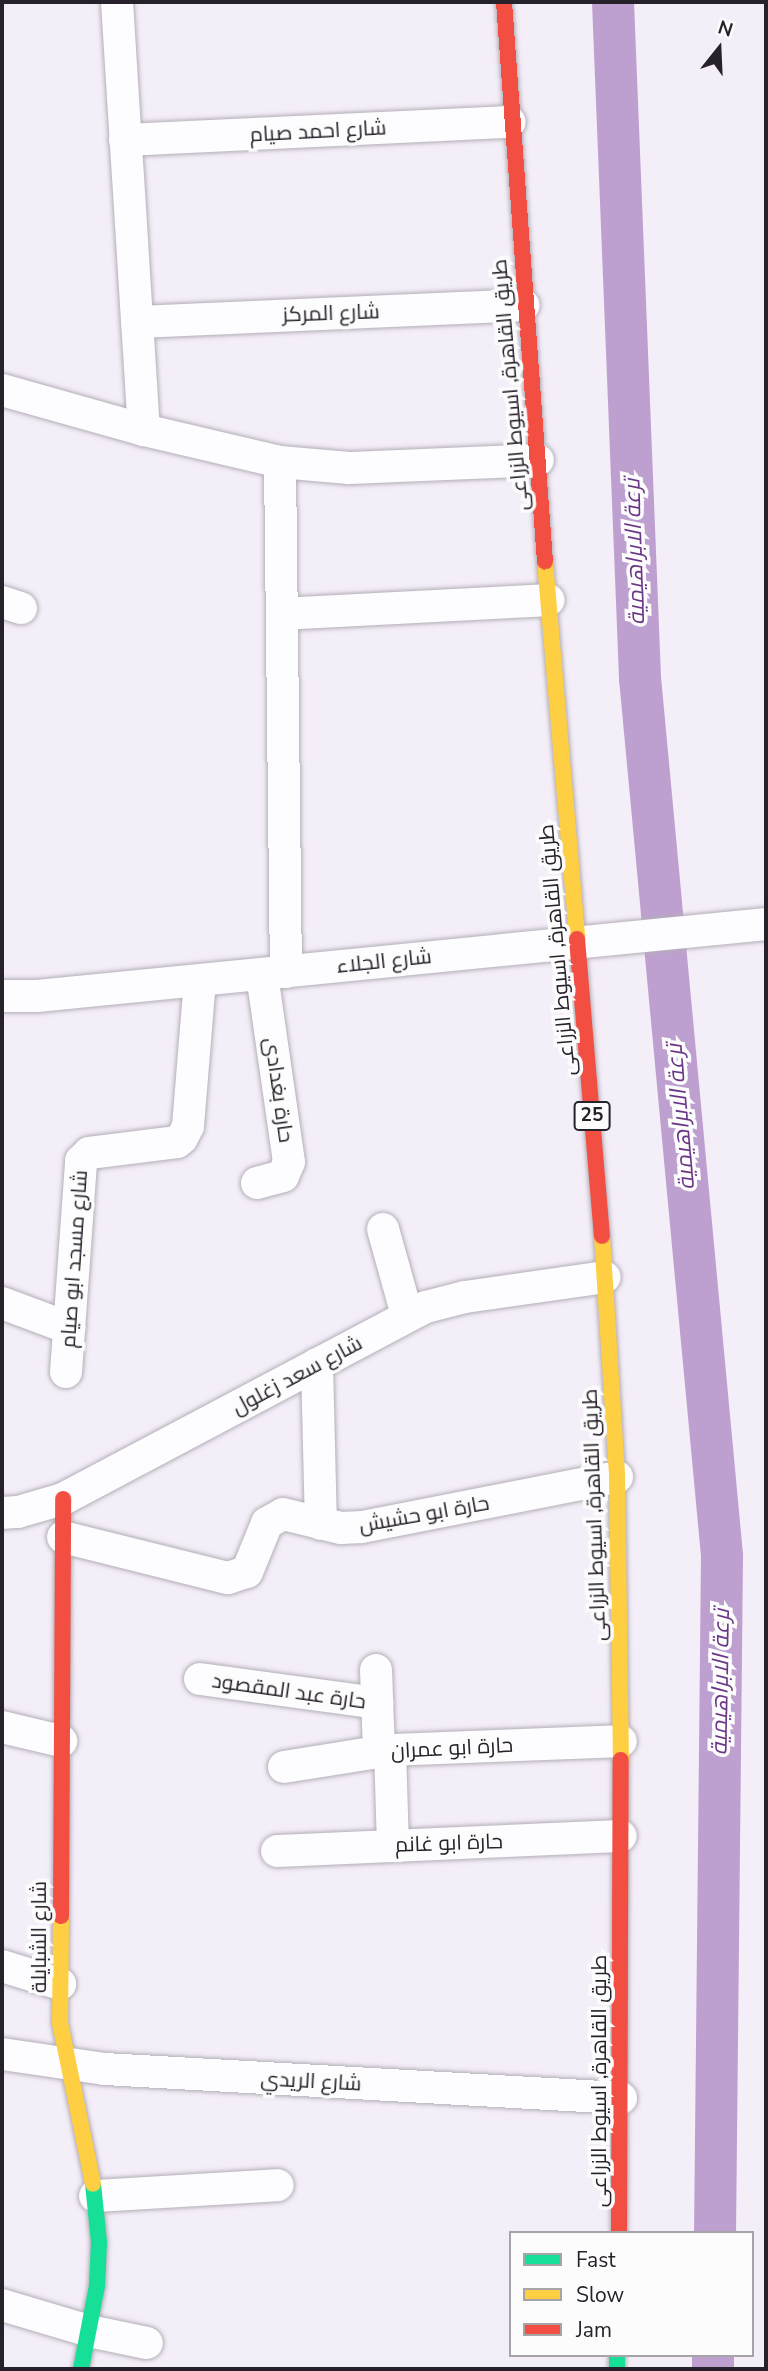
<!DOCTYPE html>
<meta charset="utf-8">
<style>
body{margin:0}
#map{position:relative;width:768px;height:2371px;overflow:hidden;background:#f4eef8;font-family:"Nunito Sans",Cairo,sans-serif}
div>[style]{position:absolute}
.canal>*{height:42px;margin:-21px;padding:0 21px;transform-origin:21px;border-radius:21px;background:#bea0d0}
.roads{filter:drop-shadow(0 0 2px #b3aeb7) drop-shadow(0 0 2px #b3aeb7)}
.street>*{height:32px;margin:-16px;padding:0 16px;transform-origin:16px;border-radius:16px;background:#fdfcfe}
.fast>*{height:16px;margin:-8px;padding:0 8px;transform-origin:8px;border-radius:8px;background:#16e098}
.slow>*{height:16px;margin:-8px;padding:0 8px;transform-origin:8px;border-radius:8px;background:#ffcf43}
.jam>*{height:16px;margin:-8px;padding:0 8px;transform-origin:8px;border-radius:8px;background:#f24e42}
span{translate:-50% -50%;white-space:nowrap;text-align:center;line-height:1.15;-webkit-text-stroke:7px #fcfcfc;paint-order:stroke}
.shield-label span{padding:2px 5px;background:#fcfcfc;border:2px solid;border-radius:5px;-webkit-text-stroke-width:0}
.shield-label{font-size:19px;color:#27212b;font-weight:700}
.street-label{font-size:21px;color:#27212b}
.water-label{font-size:23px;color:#6a3786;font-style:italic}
.frame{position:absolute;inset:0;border:4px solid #27212b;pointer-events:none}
.legend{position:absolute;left:509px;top:2231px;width:245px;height:126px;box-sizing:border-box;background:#fcfcfc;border:2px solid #a7a4a8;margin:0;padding:9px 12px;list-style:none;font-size:21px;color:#27212b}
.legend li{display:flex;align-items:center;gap:14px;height:35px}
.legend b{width:35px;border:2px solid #a7a4a8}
.north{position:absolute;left:684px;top:14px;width:70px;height:70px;-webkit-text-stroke:5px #fcfcfc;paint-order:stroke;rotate:18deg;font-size:19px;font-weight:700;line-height:28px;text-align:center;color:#27212b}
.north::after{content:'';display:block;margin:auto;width:24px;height:32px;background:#27212b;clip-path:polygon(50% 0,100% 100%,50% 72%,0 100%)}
</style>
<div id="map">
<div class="canal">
<i style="left:613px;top:2px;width:677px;rotate:87.71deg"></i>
<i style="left:640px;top:678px;width:882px;rotate:84.66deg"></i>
<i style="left:722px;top:1556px;width:677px;rotate:90.59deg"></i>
<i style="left:713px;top:2369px;width:14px;rotate:-90deg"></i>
</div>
<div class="roads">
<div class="street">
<i style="left:117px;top:2px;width:429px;rotate:86.4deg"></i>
<i style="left:125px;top:140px;width:385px;rotate:-2.7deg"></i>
<i style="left:137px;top:322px;width:387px;rotate:-2.5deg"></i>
<i style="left:2px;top:390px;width:148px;rotate:15.7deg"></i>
<i style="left:144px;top:430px;width:140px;rotate:13.2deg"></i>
<i style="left:280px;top:462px;width:69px;rotate:5deg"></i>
<i style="left:349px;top:468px;width:189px;rotate:-2.4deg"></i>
<i style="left:280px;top:462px;width:510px;rotate:89.33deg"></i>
<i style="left:2px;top:602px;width:20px;rotate:18deg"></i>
<i style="left:282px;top:614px;width:267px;rotate:-3deg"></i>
<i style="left:2px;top:996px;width:35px"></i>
<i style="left:37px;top:996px;width:733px;rotate:-5.64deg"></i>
<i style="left:257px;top:1183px;width:27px;rotate:-15deg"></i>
<i style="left:283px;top:1176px;width:15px;rotate:-67deg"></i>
<i style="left:289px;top:1162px;width:189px;rotate:-98.2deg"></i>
<i style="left:383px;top:1229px;width:89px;rotate:74.4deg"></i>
<i style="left:2px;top:1303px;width:72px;rotate:20.5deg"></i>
<i style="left:317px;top:1364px;width:160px;rotate:88.6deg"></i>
<i style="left:66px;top:1372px;width:212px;rotate:-85.9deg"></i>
<i style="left:81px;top:1161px;width:11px;rotate:-45deg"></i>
<i style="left:89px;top:1153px;width:89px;rotate:-7.1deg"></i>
<i style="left:177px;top:1142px;width:6px;rotate:-39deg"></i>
<i style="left:182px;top:1138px;width:13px;rotate:-63deg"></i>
<i style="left:188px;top:1126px;width:145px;rotate:-85.3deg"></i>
<i style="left:2px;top:1513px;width:16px;rotate:-4deg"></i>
<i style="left:18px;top:1512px;width:47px;rotate:-16.1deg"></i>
<i style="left:63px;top:1499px;width:411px;rotate:-27.9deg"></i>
<i style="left:426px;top:1307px;width:40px;rotate:-14.4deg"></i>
<i style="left:465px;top:1297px;width:141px;rotate:-8.1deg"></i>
<i style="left:63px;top:1537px;width:170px;rotate:14deg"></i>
<i style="left:228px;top:1578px;width:20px;rotate:-18deg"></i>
<i style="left:247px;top:1572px;width:53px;rotate:-67.8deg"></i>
<i style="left:267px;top:1523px;width:18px;rotate:-29deg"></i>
<i style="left:283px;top:1514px;width:60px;rotate:13.6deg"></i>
<i style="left:341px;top:1528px;width:21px;rotate:-3deg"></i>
<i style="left:362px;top:1527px;width:260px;rotate:-11.1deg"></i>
<i style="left:376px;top:1670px;width:82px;rotate:87.9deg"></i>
<i style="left:200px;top:1679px;width:179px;rotate:7.7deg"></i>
<i style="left:2px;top:1727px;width:61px;rotate:13.3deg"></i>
<i style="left:390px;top:1750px;width:95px;rotate:88.2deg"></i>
<i style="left:284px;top:1767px;width:107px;rotate:-9.1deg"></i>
<i style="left:390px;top:1750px;width:231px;rotate:-2.2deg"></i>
<i style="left:277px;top:1851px;width:344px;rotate:-2.5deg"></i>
<i style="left:2px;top:1966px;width:61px;rotate:17.2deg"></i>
<i style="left:2px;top:2054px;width:104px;rotate:8.3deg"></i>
<i style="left:105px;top:2069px;width:517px;rotate:3.22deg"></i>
<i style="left:95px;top:2196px;width:183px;rotate:-3.4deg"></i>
<i style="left:2px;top:2305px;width:91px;rotate:16.6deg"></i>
<i style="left:89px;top:2331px;width:59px;rotate:11.7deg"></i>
</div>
<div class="fast">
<i style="left:617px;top:2355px;width:14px;rotate:90deg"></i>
<i style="left:81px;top:2369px;width:85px;rotate:-79.1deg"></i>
<i style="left:97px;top:2286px;width:44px;rotate:-87.4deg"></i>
<i style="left:99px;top:2242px;width:58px;rotate:-95.9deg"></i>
</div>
<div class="slow">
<i style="left:545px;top:562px;width:378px;rotate:85.1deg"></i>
<i style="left:602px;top:1236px;width:241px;rotate:86.4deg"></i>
<i style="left:617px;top:1477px;width:283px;rotate:89.2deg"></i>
<i style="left:61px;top:1916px;width:107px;rotate:90.5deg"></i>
<i style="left:60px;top:2023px;width:164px;rotate:78.4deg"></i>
</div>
<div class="jam">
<i style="left:504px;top:2px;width:561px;rotate:85.81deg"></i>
<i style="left:577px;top:939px;width:298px;rotate:85.2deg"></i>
<i style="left:61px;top:1916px;width:417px;rotate:-89.7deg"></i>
<i style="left:619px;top:2233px;width:473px;rotate:-89.8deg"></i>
</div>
</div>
<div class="shield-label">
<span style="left:592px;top:1116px">25</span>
</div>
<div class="street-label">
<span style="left:318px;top:131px;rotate:-3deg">شارع احمد صيام</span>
<span style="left:331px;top:313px;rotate:-2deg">شارع المركز</span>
<span style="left:510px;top:385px;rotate:-95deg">طريق القاهرة, اسيوط الزراعى</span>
<span style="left:557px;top:950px;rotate:-95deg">طريق القاهرة, اسيوط الزراعى</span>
<span style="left:384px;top:961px;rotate:-6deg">شارع الجلاء</span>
<span style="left:279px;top:1090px;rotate:82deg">حارة بغدادى</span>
<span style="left:74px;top:1259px;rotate:-86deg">شارع مسجد ابو صيام</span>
<span style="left:297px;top:1375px;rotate:-28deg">شارع سعد زغلول</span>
<span style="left:424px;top:1514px;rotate:-10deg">حارة ابو حشيش</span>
<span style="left:594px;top:1515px;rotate:-92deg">طريق القاهرة, اسيوط الزراعى</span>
<span style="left:289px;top:1691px;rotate:8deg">حارة عبد المقصود</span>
<span style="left:452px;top:1748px;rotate:-3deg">حارة ابو عمران</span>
<span style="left:449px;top:1843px;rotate:-2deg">حارة ابو غانم</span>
<span style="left:39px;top:1937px;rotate:-90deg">شارع الشبايلة</span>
<span style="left:311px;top:2081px;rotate:3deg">شارع الريدي</span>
<span style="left:599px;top:2081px;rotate:-90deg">طريق القاهرة, اسيوط الزراعى</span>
</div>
<div class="water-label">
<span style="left:635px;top:552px;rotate:-92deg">ترعة الابراهيمية</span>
<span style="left:681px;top:1117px;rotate:-95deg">ترعة الابراهيمية</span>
<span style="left:721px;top:1682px;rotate:-89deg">ترعة الابراهيمية</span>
</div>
<div class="frame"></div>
<ul class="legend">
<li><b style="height:9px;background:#16e098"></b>Fast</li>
<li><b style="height:9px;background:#ffcf43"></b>Slow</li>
<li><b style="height:9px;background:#f24e42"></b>Jam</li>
</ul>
<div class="north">N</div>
</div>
